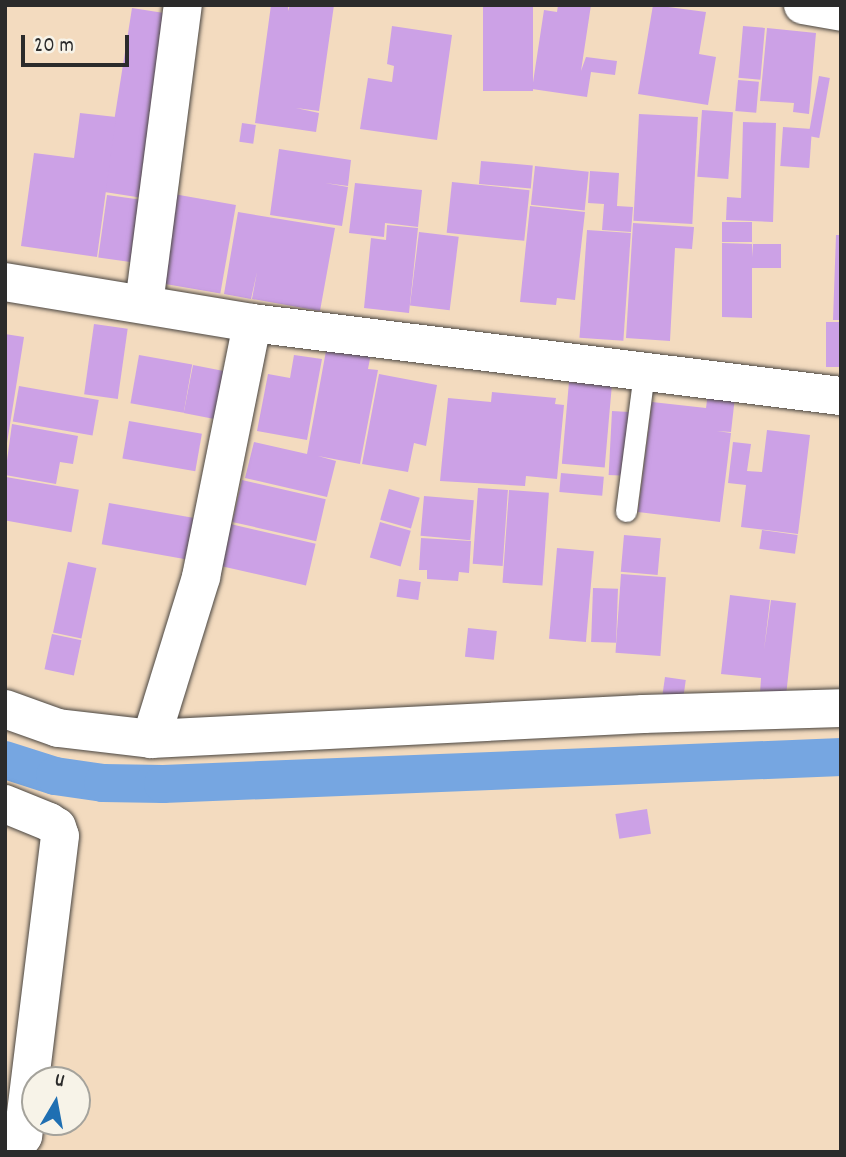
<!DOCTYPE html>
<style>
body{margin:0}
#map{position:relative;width:846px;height:1157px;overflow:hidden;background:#f3dbbf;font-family:Dekko,sans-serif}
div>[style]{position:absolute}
.canal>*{height:38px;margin:-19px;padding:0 19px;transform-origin:19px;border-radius:19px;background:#76a6e1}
.building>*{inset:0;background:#cca1e6;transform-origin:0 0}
.roads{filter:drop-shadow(0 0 2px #494541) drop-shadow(0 0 2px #494541)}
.service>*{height:21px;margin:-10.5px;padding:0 10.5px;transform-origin:10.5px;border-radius:10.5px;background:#fff}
.minor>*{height:38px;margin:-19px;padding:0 19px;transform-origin:19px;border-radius:19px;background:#fff}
span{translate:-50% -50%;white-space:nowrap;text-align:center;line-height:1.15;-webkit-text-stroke:5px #f7f3e8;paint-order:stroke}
.frame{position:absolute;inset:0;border:7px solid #2b2b2b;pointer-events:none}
.north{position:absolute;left:21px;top:1066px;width:70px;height:70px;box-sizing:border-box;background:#f7f3e8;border:2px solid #a5a39c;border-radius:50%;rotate:10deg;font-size:19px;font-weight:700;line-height:28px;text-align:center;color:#2b2b2b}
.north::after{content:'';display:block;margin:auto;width:24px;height:32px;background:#1f6fb2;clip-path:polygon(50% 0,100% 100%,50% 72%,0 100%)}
.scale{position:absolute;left:21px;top:35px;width:108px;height:32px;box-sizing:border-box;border:4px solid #2b2b2b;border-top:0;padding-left:9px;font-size:21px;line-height:24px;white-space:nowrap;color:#2b2b2b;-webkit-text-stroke:5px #f7f3e8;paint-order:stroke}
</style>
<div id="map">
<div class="canal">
<i style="left:5px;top:760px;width:52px;rotate:17.7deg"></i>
<i style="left:55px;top:776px;width:49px;rotate:8.3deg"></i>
<i style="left:103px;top:783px;width:60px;rotate:1deg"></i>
<i style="left:163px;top:784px;width:679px;rotate:-2.28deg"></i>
</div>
<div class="building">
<i style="clip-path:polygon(271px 5px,288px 5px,288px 11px,290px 5px,334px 5px,319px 111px,296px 108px,319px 113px,316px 132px,255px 123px)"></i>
<i style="left:483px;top:5px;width:50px;height:86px"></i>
<i style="clip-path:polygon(558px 5px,591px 5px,581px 71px,586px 57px,617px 61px,615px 75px,591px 72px,587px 97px,532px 89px,544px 10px,557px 12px)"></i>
<i style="clip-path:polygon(653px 5px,706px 12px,699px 54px,716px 57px,708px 105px,638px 94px)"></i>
<i style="left:132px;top:8px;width:47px;height:186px;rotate:9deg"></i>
<i style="clip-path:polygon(392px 26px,452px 35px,437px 140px,360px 129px,368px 78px,392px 82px,394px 66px,387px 64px)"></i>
<i style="left:743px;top:26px;width:22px;height:52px;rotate:5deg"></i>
<i style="clip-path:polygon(767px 28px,816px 33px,809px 114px,793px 112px,794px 103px,760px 101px)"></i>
<i style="left:819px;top:76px;width:11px;height:61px;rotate:10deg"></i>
<i style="left:738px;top:80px;width:21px;height:31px;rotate:5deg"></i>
<i style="left:702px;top:110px;width:31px;height:67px;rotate:4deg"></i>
<i style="clip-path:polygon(80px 113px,116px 117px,97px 257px,21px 246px,34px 153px,74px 158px)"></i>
<i style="left:639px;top:114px;width:59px;height:107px;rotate:3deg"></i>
<i style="clip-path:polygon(743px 122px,776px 123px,773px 222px,726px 220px,727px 197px,741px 198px)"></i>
<i style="left:242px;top:123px;width:14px;height:19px;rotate:8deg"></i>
<i style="left:783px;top:127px;width:29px;height:39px;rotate:4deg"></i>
<i style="clip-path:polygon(279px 149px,351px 160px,348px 186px,325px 183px,348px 187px,342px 226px,270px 215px)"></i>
<i style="left:481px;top:161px;width:52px;height:23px;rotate:5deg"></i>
<i style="left:535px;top:166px;width:54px;height:39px;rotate:6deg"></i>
<i style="clip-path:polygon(590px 171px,619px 173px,617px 206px,633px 207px,631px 232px,602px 230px,604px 204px,588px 203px)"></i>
<i style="left:452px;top:182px;width:78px;height:51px;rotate:6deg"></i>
<i style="clip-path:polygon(355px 183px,422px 190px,418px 227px,385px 223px,384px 237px,349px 233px)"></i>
<i style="left:168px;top:193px;width:69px;height:90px;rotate:10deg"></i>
<i style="left:107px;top:195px;width:45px;height:63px;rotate:8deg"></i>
<i style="clip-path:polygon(530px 206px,585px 212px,575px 300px,557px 298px,556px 305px,520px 302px)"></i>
<i style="clip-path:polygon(238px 212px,335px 228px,320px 311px,252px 299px,257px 272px,251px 299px,224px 294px)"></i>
<i style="left:752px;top:222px;width:20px;height:30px;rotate:90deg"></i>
<i style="clip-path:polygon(633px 223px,694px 227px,692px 249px,675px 248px,670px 341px,626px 338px)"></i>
<i style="clip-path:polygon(387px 225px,418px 228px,409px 313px,364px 308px,371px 238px,386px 240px)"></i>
<i style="left:587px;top:230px;width:44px;height:108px;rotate:4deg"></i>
<i style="left:419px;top:232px;width:40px;height:74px;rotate:7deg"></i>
<i style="clip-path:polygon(836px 235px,841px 235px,841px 320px,833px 320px)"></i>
<i style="clip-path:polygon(722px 243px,752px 244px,753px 257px,753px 244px,781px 244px,781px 268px,752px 268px,752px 318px,722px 317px)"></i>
<i style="left:826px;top:322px;width:15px;height:45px"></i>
<i style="left:94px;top:324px;width:34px;height:71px;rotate:8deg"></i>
<i style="clip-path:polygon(5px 334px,24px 337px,7px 443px,5px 443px)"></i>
<i style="clip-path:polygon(328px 340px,372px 348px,368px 369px,378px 370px,360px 464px,318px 456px,336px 461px,327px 497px,245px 478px,254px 442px,307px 454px)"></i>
<i style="left:139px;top:355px;width:54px;height:49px;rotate:10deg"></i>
<i style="clip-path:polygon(294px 355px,322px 359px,307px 440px,257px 431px,268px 374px,290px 378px)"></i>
<i style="left:193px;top:365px;width:43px;height:49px;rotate:11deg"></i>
<i style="clip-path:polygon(379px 374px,437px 385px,426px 446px,414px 443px,408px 472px,362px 464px)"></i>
<i style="left:569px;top:382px;width:43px;height:82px;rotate:5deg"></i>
<i style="clip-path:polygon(709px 385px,736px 388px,731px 432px,717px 431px,731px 433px,720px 522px,638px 512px,652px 402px,706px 408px)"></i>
<i style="left:19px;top:386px;width:81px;height:36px;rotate:10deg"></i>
<i style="clip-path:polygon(492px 392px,556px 398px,555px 404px,564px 405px,557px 479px,526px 476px,525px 486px,440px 481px,448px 398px,491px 402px)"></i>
<i style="left:612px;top:411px;width:17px;height:64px;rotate:3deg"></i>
<i style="left:129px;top:421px;width:74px;height:38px;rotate:10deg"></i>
<i style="clip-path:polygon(12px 424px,78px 436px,73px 464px,60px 462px,56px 484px,5px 475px)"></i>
<i style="clip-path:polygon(767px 430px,810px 435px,798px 534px,741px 527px,746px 485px,728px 483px,733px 442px,751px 444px,747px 471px,762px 472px)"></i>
<i style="left:561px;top:473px;width:43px;height:19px;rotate:5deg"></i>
<i style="left:6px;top:477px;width:74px;height:43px;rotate:10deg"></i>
<i style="left:242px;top:480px;width:86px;height:43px;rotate:13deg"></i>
<i style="left:478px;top:488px;width:30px;height:76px;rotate:4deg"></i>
<i style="left:389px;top:489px;width:32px;height:32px;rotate:16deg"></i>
<i style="left:509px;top:490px;width:40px;height:93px;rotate:4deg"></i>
<i style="left:424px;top:496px;width:50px;height:40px;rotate:5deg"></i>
<i style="left:109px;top:503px;width:88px;height:42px;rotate:10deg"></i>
<i style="left:380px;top:522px;width:32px;height:37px;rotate:16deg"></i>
<i style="left:226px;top:523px;width:92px;height:43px;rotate:13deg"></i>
<i style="left:762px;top:530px;width:36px;height:19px;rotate:8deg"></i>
<i style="left:624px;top:535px;width:37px;height:37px;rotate:5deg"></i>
<i style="clip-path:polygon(421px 538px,471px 541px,469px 573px,459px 572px,458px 581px,427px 579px,427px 570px,419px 570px)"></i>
<i style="left:557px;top:548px;width:37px;height:91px;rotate:5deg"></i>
<i style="left:68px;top:562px;width:29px;height:72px;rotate:12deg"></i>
<i style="left:621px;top:574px;width:45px;height:79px;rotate:4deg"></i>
<i style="left:399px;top:579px;width:22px;height:18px;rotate:8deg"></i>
<i style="left:593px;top:588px;width:25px;height:54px;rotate:2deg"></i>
<i style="clip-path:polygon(730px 595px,770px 600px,764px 650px,771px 600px,796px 603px,786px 696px,760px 693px,761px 678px,721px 674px)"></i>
<i style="left:468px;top:628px;width:29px;height:29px;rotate:6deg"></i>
<i style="left:52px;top:634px;width:30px;height:36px;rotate:12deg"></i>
<i style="left:665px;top:677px;width:21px;height:19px;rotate:8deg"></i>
<i style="left:647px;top:809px;width:25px;height:32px;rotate:81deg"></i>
</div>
<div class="roads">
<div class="service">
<i style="left:626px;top:511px;width:140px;rotate:-82.6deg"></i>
</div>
<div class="minor">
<i style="left:803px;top:5px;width:39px;rotate:10deg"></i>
<i style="left:5px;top:282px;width:250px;rotate:9.4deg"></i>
<i style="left:252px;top:323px;width:594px;rotate:7.07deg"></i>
<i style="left:144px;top:304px;width:302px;rotate:-82.6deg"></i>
<i style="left:5px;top:709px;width:56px;rotate:19.7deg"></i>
<i style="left:58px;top:728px;width:94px;rotate:6.7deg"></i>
<i style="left:151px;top:739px;width:493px;rotate:-2.9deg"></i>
<i style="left:643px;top:714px;width:198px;rotate:-1.7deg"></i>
<i style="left:151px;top:739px;width:170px;rotate:-72.8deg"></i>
<i style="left:201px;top:577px;width:259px;rotate:-78.6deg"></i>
<i style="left:5px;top:804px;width:48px;rotate:22.2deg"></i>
<i style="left:49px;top:822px;width:9px;rotate:32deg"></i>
<i style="left:57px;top:827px;width:9px;rotate:72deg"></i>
<i style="left:60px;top:836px;width:302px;rotate:97deg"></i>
<i style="left:23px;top:1136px;width:12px;rotate:125deg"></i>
<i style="left:16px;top:1146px;width:11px;rotate:180deg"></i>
</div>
</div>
<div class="frame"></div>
<div class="north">U</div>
<div class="scale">20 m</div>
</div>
